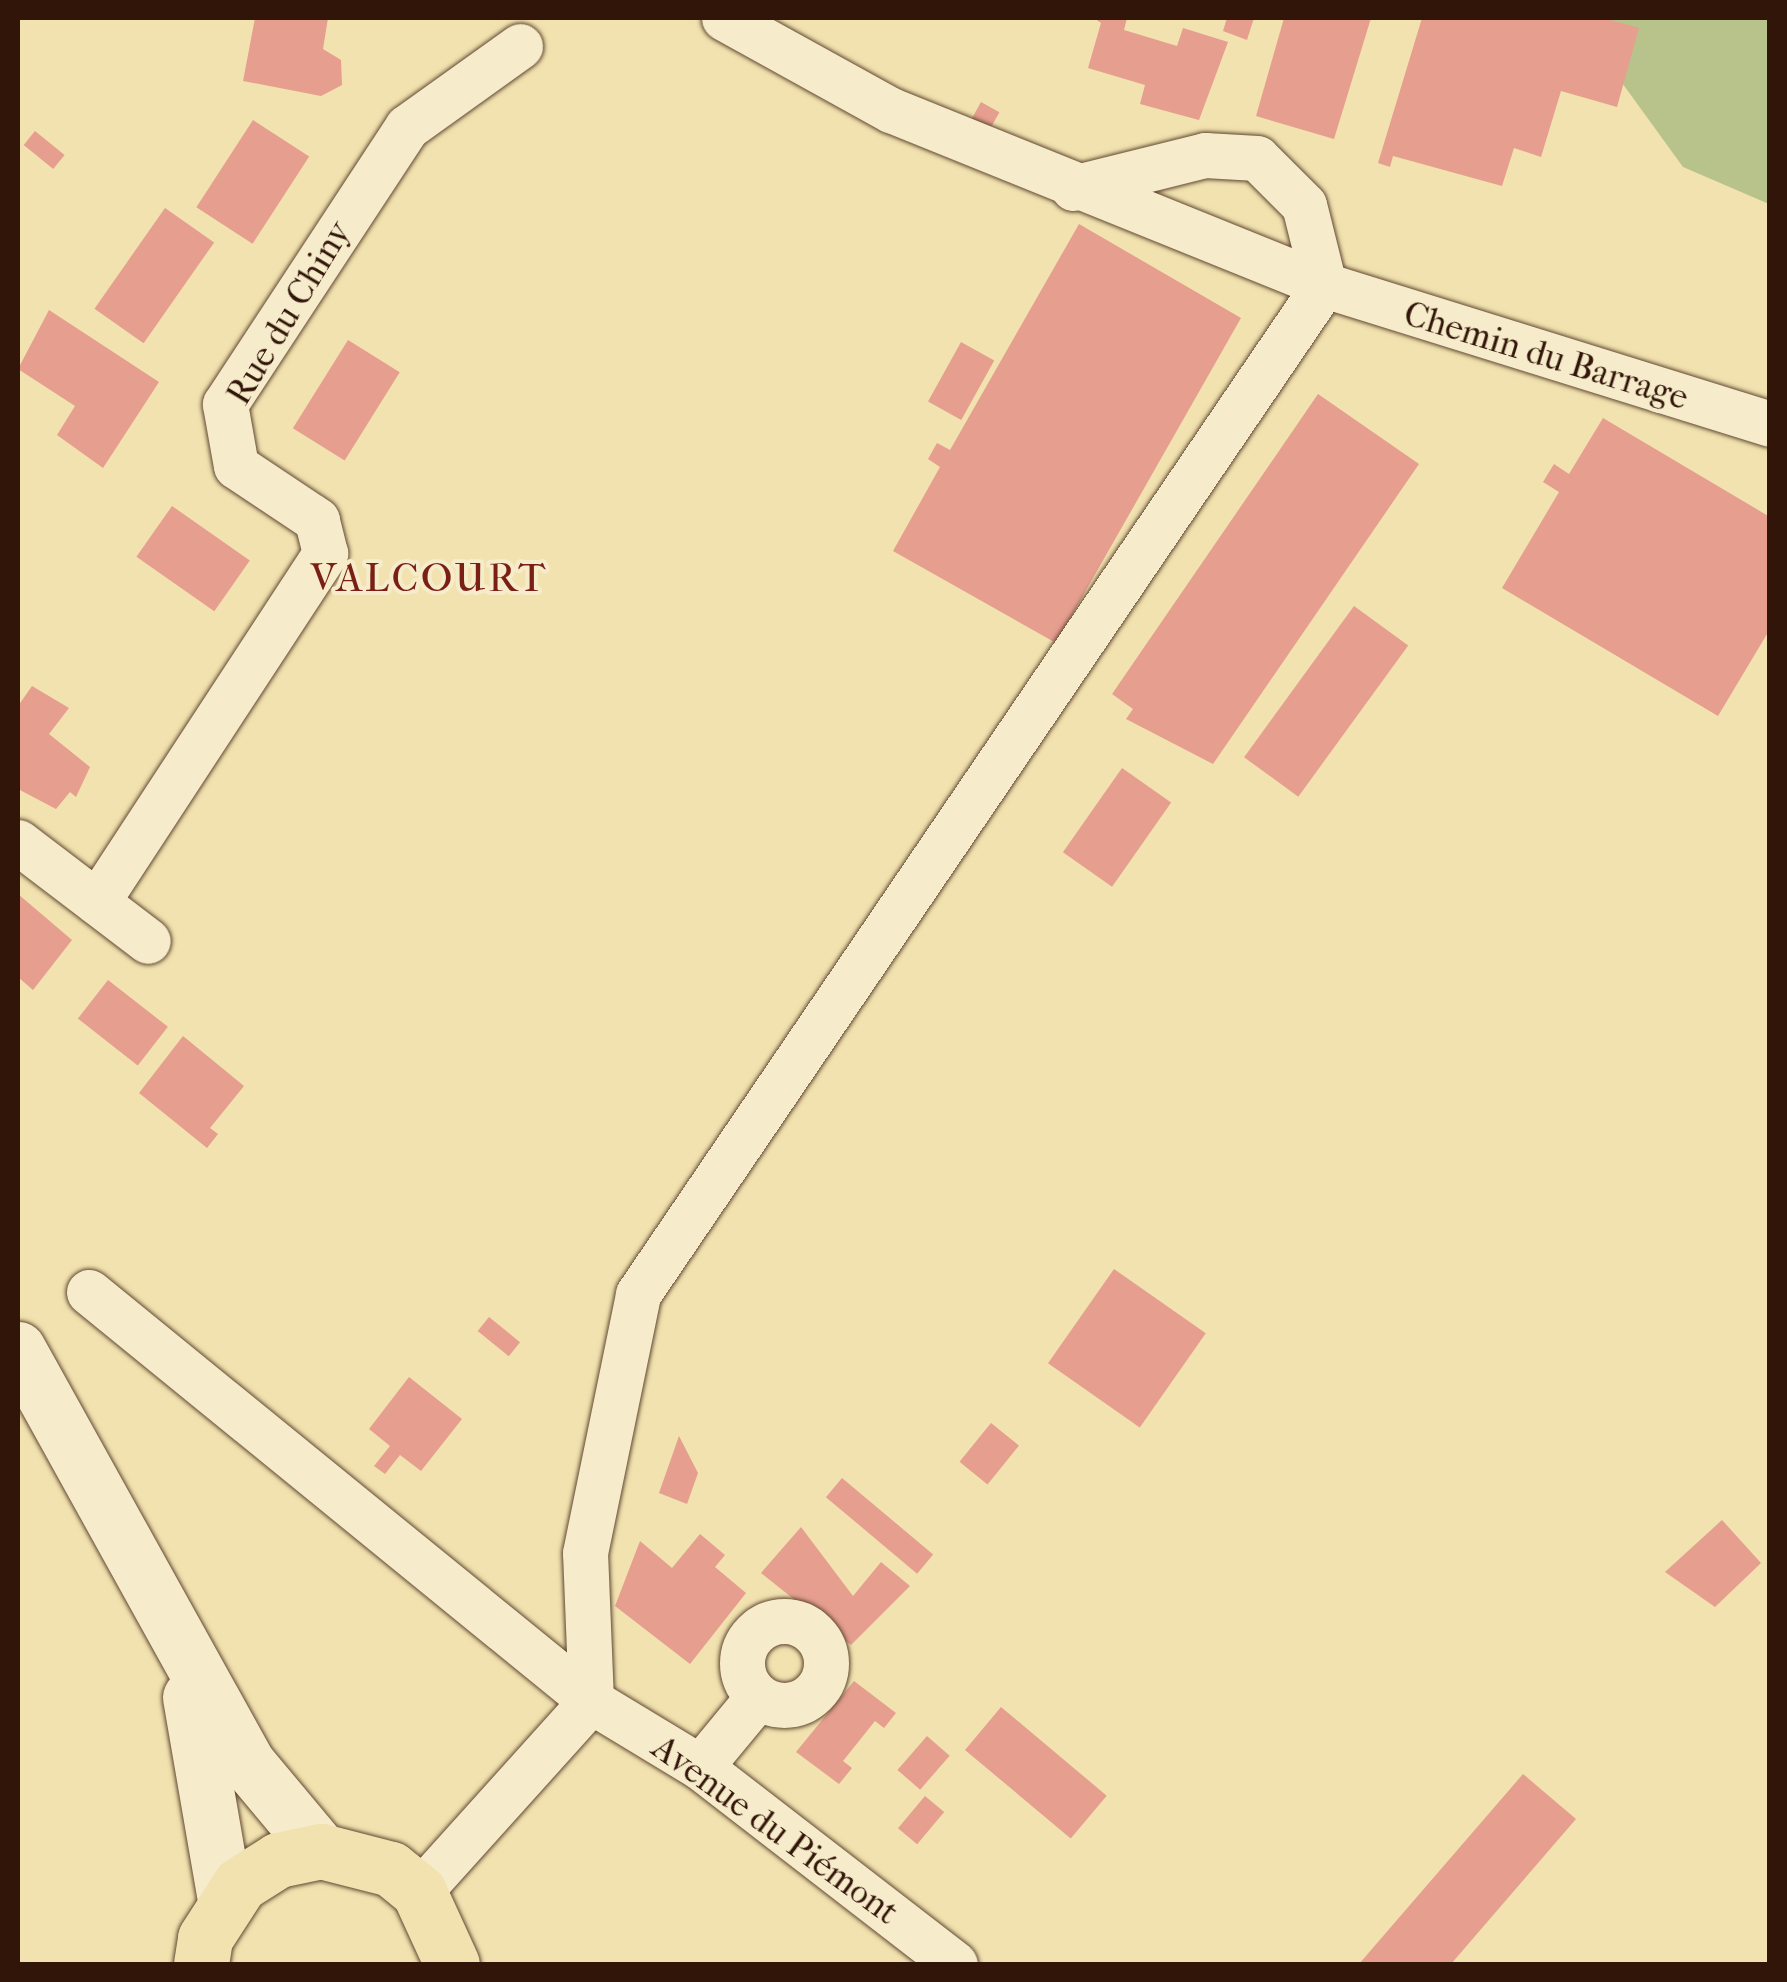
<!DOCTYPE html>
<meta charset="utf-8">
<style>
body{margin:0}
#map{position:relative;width:1787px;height:1982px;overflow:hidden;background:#f1e2af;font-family:"IM FELL French Canon",serif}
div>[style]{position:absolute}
.green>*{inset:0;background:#b8c38c}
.building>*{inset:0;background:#e69e8f;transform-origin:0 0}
.roads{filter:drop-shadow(0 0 2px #624832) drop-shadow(0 0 2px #624832)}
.street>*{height:45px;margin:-22.5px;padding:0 22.5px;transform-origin:22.5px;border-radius:22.5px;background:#f6eccb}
.street>.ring{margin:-22.5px;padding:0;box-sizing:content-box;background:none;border:45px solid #f6eccb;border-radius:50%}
.secondary>*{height:55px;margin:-27.5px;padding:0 27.5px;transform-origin:27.5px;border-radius:27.5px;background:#f6eccb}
.primary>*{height:55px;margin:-27.5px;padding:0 27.5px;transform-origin:27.5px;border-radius:27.5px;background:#f1e2af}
span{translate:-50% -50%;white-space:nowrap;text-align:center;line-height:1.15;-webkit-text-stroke:8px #f6eccb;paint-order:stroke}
.street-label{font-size:35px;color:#321509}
.quarter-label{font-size:40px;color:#7a1f14;letter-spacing:2.5px}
.frame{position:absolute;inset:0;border:20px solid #321509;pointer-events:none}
</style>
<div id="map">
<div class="green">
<i style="clip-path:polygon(1575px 18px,1769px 18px,1769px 204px,1683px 167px)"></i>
</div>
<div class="building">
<i style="clip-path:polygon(255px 18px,328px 18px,323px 49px,341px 60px,342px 85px,321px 96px,243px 81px)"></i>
<i style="clip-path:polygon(1094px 18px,1127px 18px,1124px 30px,1177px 46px,1183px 28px,1228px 42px,1199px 120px,1140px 104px,1145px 85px,1088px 68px,1101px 23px)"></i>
<i style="clip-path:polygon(1227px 18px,1254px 18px,1247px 40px,1223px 31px)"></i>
<i style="clip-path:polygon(1284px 18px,1371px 18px,1334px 139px,1256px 116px)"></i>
<i style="clip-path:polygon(1422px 18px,1603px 18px,1639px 28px,1617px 107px,1561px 91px,1541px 157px,1514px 148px,1502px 186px,1393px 156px,1390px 167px,1378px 163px)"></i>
<i style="left:981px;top:102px;width:21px;height:20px;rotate:29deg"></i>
<i style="left:253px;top:120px;width:67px;height:104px;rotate:33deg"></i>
<i style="left:35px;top:131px;width:38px;height:18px;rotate:39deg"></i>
<i style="left:165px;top:208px;width:60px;height:123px;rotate:35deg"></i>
<i style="clip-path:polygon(1079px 224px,1241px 318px,1056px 643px,893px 551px,940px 467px,928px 459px,937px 443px,950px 450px)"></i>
<i style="clip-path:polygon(49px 310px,159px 382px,103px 468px,57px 435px,75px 406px,18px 369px)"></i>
<i style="left:348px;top:340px;width:61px;height:104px;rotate:32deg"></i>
<i style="left:961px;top:342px;width:38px;height:68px;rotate:29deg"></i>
<i style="clip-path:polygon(1318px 394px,1419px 464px,1213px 764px,1126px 719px,1133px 709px,1112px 694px)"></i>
<i style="clip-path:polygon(1603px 418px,1770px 517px,1770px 629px,1718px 716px,1502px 588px,1559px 492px,1543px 482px,1554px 464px,1569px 474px)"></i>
<i style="left:172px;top:506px;width:95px;height:62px;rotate:35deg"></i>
<i style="left:1354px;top:606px;width:67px;height:187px;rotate:36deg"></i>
<i style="clip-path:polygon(32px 686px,69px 708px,49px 734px,90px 767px,76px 797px,70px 792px,56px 809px,18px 789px,18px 706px)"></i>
<i style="left:1122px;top:768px;width:60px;height:103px;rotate:35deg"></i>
<i style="clip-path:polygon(18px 894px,72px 940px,33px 990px,18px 977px)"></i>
<i style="left:108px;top:980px;width:76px;height:49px;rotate:38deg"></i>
<i style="clip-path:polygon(183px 1036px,244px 1086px,210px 1128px,218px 1134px,207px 1148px,139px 1093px)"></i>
<i style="left:1114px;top:1269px;width:112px;height:115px;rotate:35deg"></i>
<i style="left:489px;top:1317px;width:40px;height:18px;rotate:39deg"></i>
<i style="clip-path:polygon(409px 1377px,462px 1419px,421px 1471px,400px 1455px,385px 1474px,374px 1466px,390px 1446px,369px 1429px)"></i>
<i style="left:991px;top:1423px;width:36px;height:50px;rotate:39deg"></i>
<i style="clip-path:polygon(679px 1436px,698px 1473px,687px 1504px,659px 1493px)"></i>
<i style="left:842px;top:1478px;width:119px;height:25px;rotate:40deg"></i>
<i style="clip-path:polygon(1722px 1520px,1761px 1563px,1715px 1607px,1665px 1572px)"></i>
<i style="clip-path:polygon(801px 1527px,853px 1596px,881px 1562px,910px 1586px,851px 1645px,761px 1573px)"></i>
<i style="clip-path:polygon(700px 1534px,725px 1555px,715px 1567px,746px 1593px,690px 1664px,615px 1606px,640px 1541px,672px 1568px)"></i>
<i style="clip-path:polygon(854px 1681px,896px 1713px,884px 1728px,875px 1721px,843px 1761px,852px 1768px,839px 1784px,796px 1752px)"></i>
<i style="left:1001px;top:1707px;width:138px;height:56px;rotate:40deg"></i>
<i style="left:927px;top:1736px;width:30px;height:45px;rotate:41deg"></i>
<i style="clip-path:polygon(1523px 1774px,1576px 1819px,1451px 1964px,1359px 1964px)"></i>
<i style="left:925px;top:1796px;width:25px;height:42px;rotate:40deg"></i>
</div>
<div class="roads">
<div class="street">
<i style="left:724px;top:18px;width:191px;rotate:28.9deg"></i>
<i style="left:891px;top:110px;width:467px;rotate:22deg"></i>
<i style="left:1324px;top:285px;width:467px;rotate:17.3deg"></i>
<i style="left:18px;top:842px;width:163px;rotate:37.3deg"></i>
<i style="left:97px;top:902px;width:417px;rotate:-56.8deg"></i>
<i style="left:325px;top:553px;width:34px;rotate:-104deg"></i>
<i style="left:317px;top:520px;width:97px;rotate:-146.3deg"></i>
<i style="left:236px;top:466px;width:63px;rotate:-100.1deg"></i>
<i style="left:225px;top:404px;width:331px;rotate:-56.7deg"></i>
<i style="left:407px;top:127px;width:139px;rotate:-35.6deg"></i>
<i style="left:89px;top:1292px;width:648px;rotate:39.17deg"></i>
<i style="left:591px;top:1701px;width:127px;rotate:31.2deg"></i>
<i style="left:700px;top:1767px;width:322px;rotate:37.7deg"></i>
<i class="ring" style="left:742px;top:1621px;width:39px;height:39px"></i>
<i style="left:700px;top:1767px;width:91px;rotate:-50.4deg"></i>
<i style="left:419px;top:1892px;width:257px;rotate:-48deg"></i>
<i style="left:591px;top:1701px;width:148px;rotate:-92.3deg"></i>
<i style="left:585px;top:1553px;width:264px;rotate:-78.4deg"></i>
<i style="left:638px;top:1294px;width:1220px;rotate:-55.79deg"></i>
<i style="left:1324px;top:285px;width:82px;rotate:-104deg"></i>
<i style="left:1304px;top:205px;width:66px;rotate:-135deg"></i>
<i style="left:1257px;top:158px;width:52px;rotate:-176.7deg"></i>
<i style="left:1205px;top:155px;width:136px;rotate:166deg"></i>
</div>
<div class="secondary">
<i style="left:18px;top:1349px;width:476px;rotate:61deg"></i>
<i style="left:249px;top:1765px;width:112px;rotate:50.1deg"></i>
<i style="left:190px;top:1697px;width:206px;rotate:80.2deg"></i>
</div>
<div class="primary">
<i style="left:201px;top:1964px;width:26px;rotate:-81deg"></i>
<i style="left:205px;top:1938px;width:64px;rotate:-57.1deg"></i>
<i style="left:240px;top:1884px;width:45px;rotate:-32.3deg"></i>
<i style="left:278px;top:1860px;width:44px;rotate:-11.8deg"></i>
<i style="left:321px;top:1851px;width:72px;rotate:14.4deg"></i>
<i style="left:391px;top:1869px;width:36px;rotate:39deg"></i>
<i style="left:419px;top:1892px;width:79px;rotate:65.4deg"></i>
</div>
</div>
<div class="street-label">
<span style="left:289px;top:313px;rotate:-59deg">Rue du Chiny</span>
<span style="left:1546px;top:356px;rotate:17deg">Chemin du Barrage</span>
<span style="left:775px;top:1830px;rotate:36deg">Avenue du Piémont</span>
</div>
<div class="quarter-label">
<span style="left:429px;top:578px">VALCOURT</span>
</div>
<div class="frame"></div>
</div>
